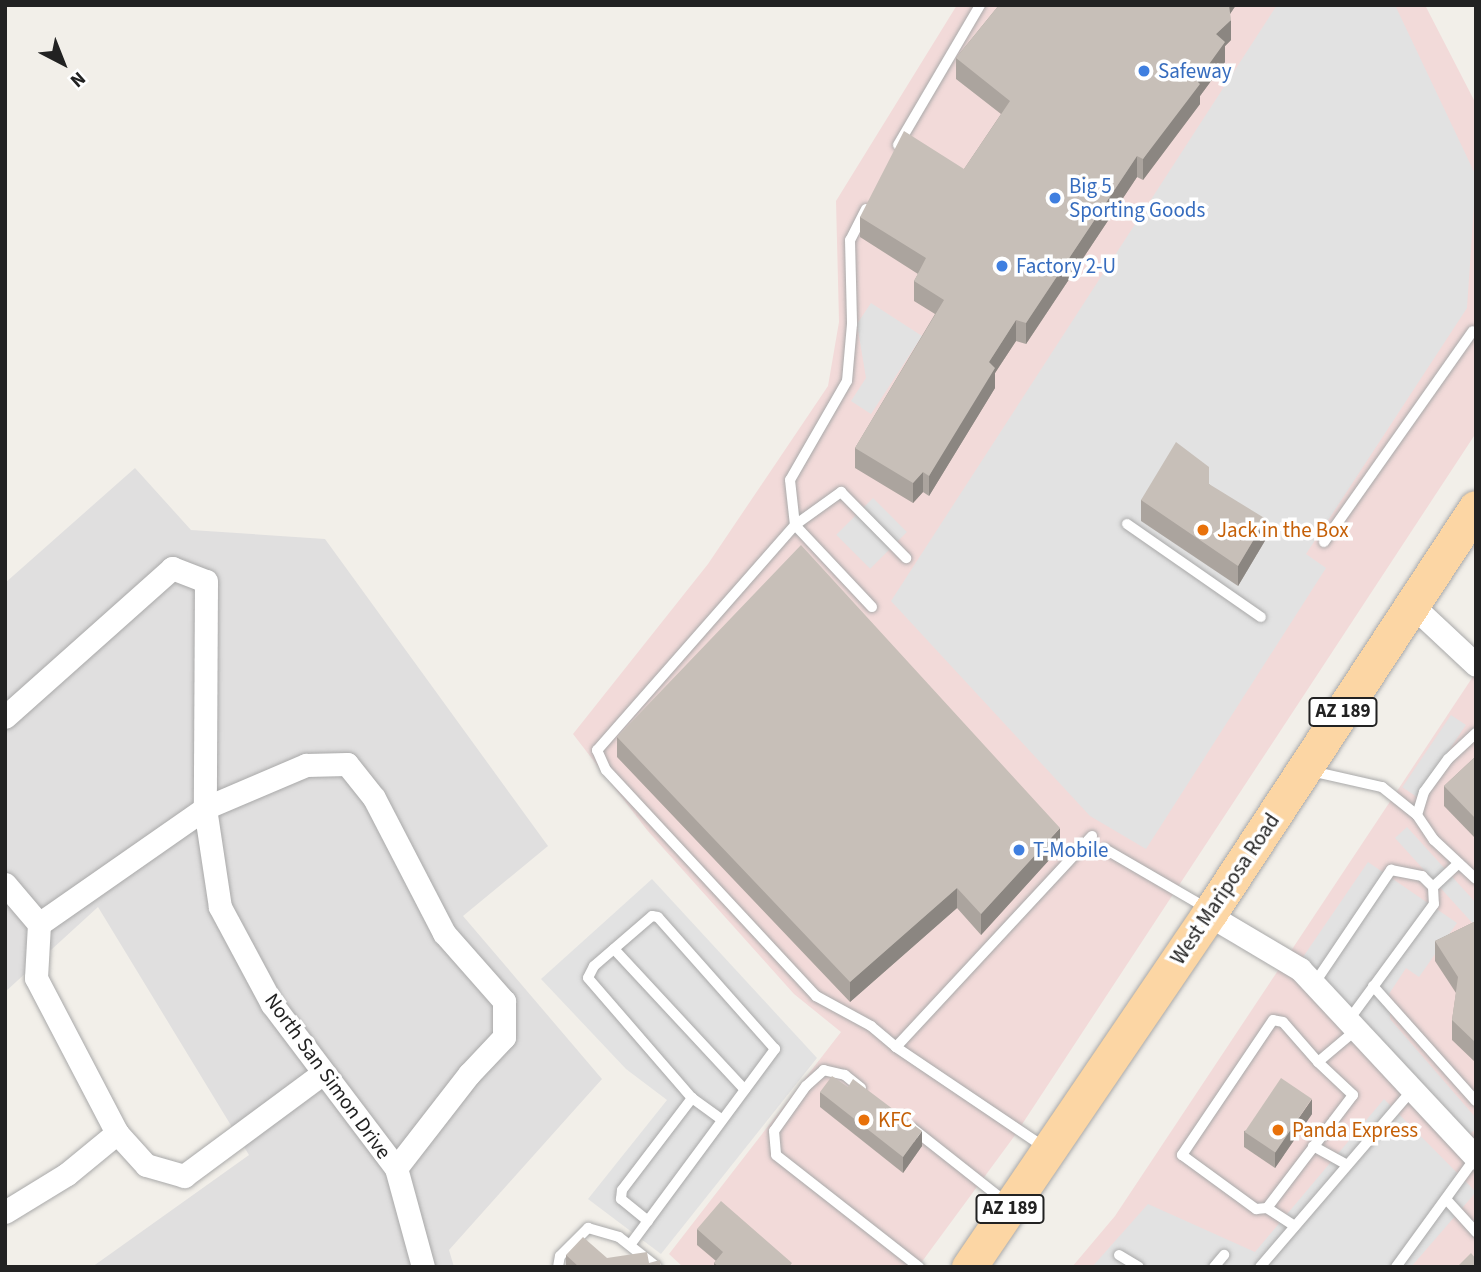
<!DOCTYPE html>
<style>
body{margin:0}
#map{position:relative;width:1481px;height:1272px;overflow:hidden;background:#f2efe9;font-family:"Source Sans 3",sans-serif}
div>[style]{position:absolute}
.residential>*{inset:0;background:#e0dfdf}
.commercial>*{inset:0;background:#f2dad9}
.parking>*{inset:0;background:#e2e2e2;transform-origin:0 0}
.roads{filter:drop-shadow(0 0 2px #a9a9a9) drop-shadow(0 0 2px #a9a9a9)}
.lane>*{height:10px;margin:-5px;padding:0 5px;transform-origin:5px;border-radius:5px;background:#fff}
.street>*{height:23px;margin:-11.5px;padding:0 11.5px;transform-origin:11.5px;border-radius:11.5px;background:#fff}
.primary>*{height:35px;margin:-17.5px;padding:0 17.5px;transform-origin:17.5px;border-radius:17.5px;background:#fcd6a4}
.wall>*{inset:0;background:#aba49e}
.shaded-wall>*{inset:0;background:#8b8681}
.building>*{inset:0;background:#c7bfb8;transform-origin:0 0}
.dots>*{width:19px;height:19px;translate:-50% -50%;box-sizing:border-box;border:4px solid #fff;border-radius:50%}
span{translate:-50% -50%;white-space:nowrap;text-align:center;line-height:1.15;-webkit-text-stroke:7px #fff;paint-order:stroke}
.shield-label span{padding:2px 5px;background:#fff;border:2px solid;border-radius:5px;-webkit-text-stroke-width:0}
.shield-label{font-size:19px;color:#222;font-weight:700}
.shop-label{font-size:21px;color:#366cbe}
.left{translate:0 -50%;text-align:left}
.food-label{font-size:21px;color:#c56008}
.street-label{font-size:21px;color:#222}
.frame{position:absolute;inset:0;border:7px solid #222;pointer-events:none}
.north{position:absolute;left:28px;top:28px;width:70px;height:70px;-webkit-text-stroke:5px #fff;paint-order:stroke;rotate:138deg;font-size:19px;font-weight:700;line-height:28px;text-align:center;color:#222}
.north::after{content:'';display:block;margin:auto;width:24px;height:32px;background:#222;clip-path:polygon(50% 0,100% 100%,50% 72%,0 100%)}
</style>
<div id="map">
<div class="residential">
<i style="clip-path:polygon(135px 468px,191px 530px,325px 539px,548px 846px,463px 916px,602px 1079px,449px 1250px,454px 1267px,92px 1267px,249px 1155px,98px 907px,5px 992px,5px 583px)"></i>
</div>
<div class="commercial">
<i style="clip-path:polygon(957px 5px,1425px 5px,1476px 104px,1476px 433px,1013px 1138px,918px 1267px,683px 1267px,669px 1254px,841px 1032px,794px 994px,647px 830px,573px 734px,708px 564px,828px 386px,839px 322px,836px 201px)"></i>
<i style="clip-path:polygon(1476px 672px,1476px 1267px,1072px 1267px,1115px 1216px)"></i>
</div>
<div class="parking">
<i style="clip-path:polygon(1277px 5px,1395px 5px,1476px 176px,1467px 308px,1306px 554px,1326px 568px,1146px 849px,1090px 816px,891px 601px)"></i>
<i style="clip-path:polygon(871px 303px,922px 336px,871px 414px,851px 401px,866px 378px,857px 324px)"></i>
<i style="left:873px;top:498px;width:48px;height:52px;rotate:45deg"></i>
<i style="left:1451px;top:715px;width:18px;height:87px;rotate:34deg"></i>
<i style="clip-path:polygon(1407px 827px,1476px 903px,1476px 927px,1395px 838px)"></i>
<i style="clip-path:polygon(1368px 862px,1457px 923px,1419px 977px,1406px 968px,1389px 994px,1390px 1019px,1476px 1118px,1476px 1129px,1467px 1136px,1303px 957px)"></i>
<i style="clip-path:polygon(652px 879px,817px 1058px,661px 1254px,588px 1199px,667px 1100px,626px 1069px,541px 979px)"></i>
<i style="clip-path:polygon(1384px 1099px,1476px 1192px,1411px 1267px,1092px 1267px,1148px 1204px,1255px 1252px)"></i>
</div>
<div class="roads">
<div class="lane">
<i style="left:898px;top:145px;width:162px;rotate:-59.6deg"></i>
<i style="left:866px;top:209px;width:35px;rotate:117deg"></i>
<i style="left:850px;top:240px;width:84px;rotate:88.6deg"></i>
<i style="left:852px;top:324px;width:57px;rotate:95deg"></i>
<i style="left:847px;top:381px;width:114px;rotate:119.9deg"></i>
<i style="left:790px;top:480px;width:45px;rotate:83.7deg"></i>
<i style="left:795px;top:525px;width:57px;rotate:-35.7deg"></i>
<i style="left:841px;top:492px;width:93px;rotate:45.4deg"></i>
<i style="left:1127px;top:524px;width:163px;rotate:34.8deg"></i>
<i style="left:1324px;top:542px;width:258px;rotate:-54.8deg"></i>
<i style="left:872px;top:607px;width:112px;rotate:-133.2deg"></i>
<i style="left:795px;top:525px;width:300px;rotate:131.3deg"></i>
<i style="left:597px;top:750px;width:22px;rotate:66deg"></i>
<i style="left:606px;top:770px;width:309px;rotate:47.1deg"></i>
<i style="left:816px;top:996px;width:63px;rotate:28.6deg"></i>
<i style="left:871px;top:1026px;width:33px;rotate:40deg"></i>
<i style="left:1476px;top:733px;width:38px;rotate:137deg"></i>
<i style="left:1448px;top:759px;width:41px;rotate:126deg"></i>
<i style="left:1424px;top:792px;width:24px;rotate:107deg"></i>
<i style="left:1417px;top:815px;width:30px;rotate:56deg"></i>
<i style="left:1434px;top:840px;width:57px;rotate:42.9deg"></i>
<i style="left:1311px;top:771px;width:73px;rotate:12.7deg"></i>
<i style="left:1382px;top:787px;width:45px;rotate:38.7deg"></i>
<i style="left:1105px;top:849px;width:119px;rotate:30.2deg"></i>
<i style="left:1433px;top:887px;width:35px;rotate:-43deg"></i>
<i style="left:614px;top:949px;width:192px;rotate:47.1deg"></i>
<i style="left:1314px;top:984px;width:138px;rotate:-56deg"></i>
<i style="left:1391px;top:870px;width:32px;rotate:11deg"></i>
<i style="left:1422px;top:876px;width:16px;rotate:45deg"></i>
<i style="left:1433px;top:887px;width:17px;rotate:87deg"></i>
<i style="left:1434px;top:904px;width:145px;rotate:126.3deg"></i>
<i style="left:1373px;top:986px;width:154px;rotate:48.2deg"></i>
<i style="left:1318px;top:1062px;width:53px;rotate:-131.2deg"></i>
<i style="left:1283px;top:1022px;width:10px;rotate:-169deg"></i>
<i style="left:1273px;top:1020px;width:163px;rotate:124deg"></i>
<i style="left:1182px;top:1155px;width:92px;rotate:36.1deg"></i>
<i style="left:1256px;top:1209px;width:11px;rotate:-5deg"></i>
<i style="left:1267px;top:1208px;width:142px;rotate:-52.7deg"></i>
<i style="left:1353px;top:1095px;width:48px;rotate:-136.7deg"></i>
<i style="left:1318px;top:1062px;width:50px;rotate:-40.1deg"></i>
<i style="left:861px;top:1088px;width:21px;rotate:-141deg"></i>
<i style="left:845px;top:1075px;width:22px;rotate:-167deg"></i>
<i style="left:824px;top:1070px;width:24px;rotate:138deg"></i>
<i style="left:806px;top:1086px;width:55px;rotate:125.4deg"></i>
<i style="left:774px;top:1131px;width:24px;rotate:85deg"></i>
<i style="left:776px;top:1155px;width:182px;rotate:38.1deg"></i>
<i style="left:912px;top:1128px;width:121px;rotate:38.3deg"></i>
<i style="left:1313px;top:1146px;width:39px;rotate:29deg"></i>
<i style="left:1044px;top:1147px;width:179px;rotate:-146deg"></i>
<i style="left:896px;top:1047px;width:288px;rotate:-47.1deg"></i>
<i style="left:1446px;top:1199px;width:45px;rotate:47.7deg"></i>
<i style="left:1267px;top:1208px;width:33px;rotate:33deg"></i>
<i style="left:648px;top:1221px;width:35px;rotate:-141deg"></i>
<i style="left:621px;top:1199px;width:9px;rotate:-84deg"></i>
<i style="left:622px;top:1190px;width:116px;rotate:-52.7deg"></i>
<i style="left:630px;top:1245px;width:244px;rotate:-53.5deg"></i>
<i style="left:775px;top:1049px;width:176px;rotate:-131.6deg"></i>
<i style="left:658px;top:917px;width:6px;rotate:-171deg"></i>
<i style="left:652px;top:916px;width:77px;rotate:139.2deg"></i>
<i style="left:594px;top:966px;width:13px;rotate:117deg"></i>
<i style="left:588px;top:978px;width:159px;rotate:49.1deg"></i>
<i style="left:692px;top:1098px;width:36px;rotate:36deg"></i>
<i style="left:1119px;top:1255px;width:23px;rotate:31deg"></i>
<i style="left:558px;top:1267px;width:11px;rotate:-80deg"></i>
<i style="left:560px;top:1256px;width:40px;rotate:-45deg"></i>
<i style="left:588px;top:1228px;width:32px;rotate:16deg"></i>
<i style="left:619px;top:1237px;width:48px;rotate:38.3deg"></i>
<i style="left:1214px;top:1267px;width:16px;rotate:-50deg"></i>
<i style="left:1260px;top:1267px;width:235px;rotate:-49.3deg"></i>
<i style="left:1396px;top:1267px;width:136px;rotate:-54deg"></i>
</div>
<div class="street">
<i style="left:1413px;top:606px;width:86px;rotate:43.1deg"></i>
<i style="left:5px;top:717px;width:224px;rotate:-41.7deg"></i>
<i style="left:172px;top:568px;width:36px;rotate:21deg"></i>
<i style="left:206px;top:581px;width:227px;rotate:90.3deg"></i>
<i style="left:205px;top:808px;width:110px;rotate:-23.1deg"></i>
<i style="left:306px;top:765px;width:41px;rotate:-1.4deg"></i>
<i style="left:347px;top:764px;width:43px;rotate:51.5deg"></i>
<i style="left:374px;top:798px;width:152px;rotate:62.6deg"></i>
<i style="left:444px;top:933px;width:91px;rotate:48.6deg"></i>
<i style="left:504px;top:1001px;width:36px;rotate:90deg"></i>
<i style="left:504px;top:1037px;width:51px;rotate:133.4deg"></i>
<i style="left:469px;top:1074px;width:119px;rotate:127.8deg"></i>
<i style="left:5px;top:884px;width:52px;rotate:49.6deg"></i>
<i style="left:1209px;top:915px;width:106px;rotate:30.7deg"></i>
<i style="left:1300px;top:969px;width:258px;rotate:47deg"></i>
<i style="left:39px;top:924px;width:203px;rotate:-34.9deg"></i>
<i style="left:205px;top:808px;width:100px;rotate:81.4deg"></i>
<i style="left:220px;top:907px;width:110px;rotate:61.8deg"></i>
<i style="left:272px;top:1004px;width:206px;rotate:52.9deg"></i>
<i style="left:396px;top:1168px;width:103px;rotate:74.7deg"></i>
<i style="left:39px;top:924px;width:54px;rotate:93.2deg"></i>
<i style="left:36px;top:978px;width:175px;rotate:62.4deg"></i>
<i style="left:117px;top:1133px;width:43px;rotate:47.8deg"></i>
<i style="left:146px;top:1165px;width:40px;rotate:16deg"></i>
<i style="left:184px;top:1176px;width:172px;rotate:-36.5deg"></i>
<i style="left:5px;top:1212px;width:73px;rotate:-31.5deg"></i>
<i style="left:67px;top:1174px;width:65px;rotate:-39.4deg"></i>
</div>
<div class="primary">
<i style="left:969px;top:1267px;width:430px;rotate:-55.8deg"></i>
<i style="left:1211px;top:911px;width:482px;rotate:-56.7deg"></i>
</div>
</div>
<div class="wall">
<i style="clip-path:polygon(999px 5px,1236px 5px,1230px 14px,1231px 40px,1225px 46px,1225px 62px,1200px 96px,1200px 104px,1143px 180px,1137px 177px,1026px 344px,1016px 341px,995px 373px,995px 388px,929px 496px,923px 492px,913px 503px,855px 468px,855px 448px,935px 314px,914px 301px,914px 281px,918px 274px,860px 237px,860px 217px,964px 169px,1001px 114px,956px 79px,956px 58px)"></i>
<i style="clip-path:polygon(1209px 484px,1266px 539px,1238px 586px,1141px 521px,1141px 500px)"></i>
<i style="clip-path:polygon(617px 737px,1060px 848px,981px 935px,957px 908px,850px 1002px,617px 757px)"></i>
<i style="clip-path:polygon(1476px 756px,1476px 839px,1444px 806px,1444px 786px)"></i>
<i style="clip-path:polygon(1476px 921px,1476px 1063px,1452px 1040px,1452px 1020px,1456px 993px,1435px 961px,1435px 941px)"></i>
<i style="clip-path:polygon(820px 1092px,922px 1146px,903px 1173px,820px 1107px)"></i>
<i style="clip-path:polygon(1312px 1114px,1275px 1168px,1244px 1147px,1244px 1131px)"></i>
<i style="clip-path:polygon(697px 1229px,792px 1267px,714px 1267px,714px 1263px,716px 1261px,697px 1245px)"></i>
<i style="clip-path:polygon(566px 1255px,607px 1258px,649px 1263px,661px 1267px,566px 1267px)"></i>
</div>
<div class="shaded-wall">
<i style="clip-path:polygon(1228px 5px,1236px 5px,1228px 17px)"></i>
<i style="clip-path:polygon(1231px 20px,1231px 40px,1225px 46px,1225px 62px,1200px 96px,1200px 104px,1143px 180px,1143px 159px,1197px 81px,1216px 34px)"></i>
<i style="clip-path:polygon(1137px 156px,1137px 177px,1026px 344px,1026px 323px)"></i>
<i style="clip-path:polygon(1016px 320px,1016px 341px,995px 373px,995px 388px,929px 496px,929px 476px,989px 362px)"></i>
<i style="clip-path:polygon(923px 472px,923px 492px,913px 503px,913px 483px)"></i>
<i style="clip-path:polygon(1266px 519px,1266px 539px,1238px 586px,1238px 566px)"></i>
<i style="clip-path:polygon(1060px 828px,1060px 848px,981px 935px,981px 914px)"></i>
<i style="clip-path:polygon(957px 888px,957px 908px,850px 1002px,850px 982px)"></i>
<i style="clip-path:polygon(1312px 1099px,1312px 1114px,1275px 1168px,1275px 1152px)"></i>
<i style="clip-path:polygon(922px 1131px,922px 1146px,903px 1173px,903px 1157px)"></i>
</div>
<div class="building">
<i style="clip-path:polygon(999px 5px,1229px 5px,1231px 20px,1216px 34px,1225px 42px,1197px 81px,1200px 84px,1143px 159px,1137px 156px,1026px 323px,1016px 320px,989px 362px,995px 368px,929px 476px,923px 472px,913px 483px,855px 448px,944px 300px,914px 281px,926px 258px,860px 217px,904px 131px,964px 169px,1010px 101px,956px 58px)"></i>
<i style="clip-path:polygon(1176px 442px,1209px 467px,1209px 484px,1266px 519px,1238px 566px,1141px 500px)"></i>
<i style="clip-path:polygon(801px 545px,1060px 828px,981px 914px,957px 888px,850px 982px,617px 737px)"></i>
<i style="clip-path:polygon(1476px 756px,1476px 819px,1444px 786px)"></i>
<i style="clip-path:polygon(1476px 921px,1476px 1043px,1452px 1020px,1458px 977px,1435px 941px)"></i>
<i style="clip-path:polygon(832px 1076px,848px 1087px,853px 1079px,922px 1131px,903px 1157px,820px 1092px)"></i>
<i style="left:1281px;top:1078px;width:37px;height:65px;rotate:34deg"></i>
<i style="clip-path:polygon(721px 1201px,792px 1263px,789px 1267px,719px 1267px,714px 1263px,723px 1252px,697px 1229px)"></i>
<i style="clip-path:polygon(583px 1237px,607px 1258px,647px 1252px,649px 1263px,660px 1260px,661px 1267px,579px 1267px,566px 1255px)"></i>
<i style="clip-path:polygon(1471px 1253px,1476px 1259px,1476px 1267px,1457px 1267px)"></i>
</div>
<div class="dots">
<i style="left:1144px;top:71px;background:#3f7fe0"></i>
<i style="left:1055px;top:198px;background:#3f7fe0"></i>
<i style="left:1002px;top:266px;background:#3f7fe0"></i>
<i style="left:1203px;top:530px;background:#e8710a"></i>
<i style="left:1019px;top:850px;background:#3f7fe0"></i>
<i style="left:864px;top:1120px;background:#e8710a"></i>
<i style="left:1278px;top:1130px;background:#e8710a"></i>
</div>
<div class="shield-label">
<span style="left:1343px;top:712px">AZ 189</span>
<span style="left:1010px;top:1209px">AZ 189</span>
</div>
<div class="shop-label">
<span class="left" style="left:1158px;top:71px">Safeway</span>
<span class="left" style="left:1069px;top:198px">Big 5<br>Sporting Goods</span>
<span class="left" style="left:1016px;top:266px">Factory 2-U</span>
<span class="left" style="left:1033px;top:850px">T-Mobile</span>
</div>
<div class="food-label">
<span class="left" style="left:1217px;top:530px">Jack in the Box</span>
<span class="left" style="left:878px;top:1120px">KFC</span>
<span class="left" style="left:1292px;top:1130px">Panda Express</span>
</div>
<div class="street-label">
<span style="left:1225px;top:889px;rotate:-56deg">West Mariposa Road</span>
<span style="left:328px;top:1076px;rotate:54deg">North San Simon Drive</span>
</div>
<div class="frame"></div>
<div class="north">N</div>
</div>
